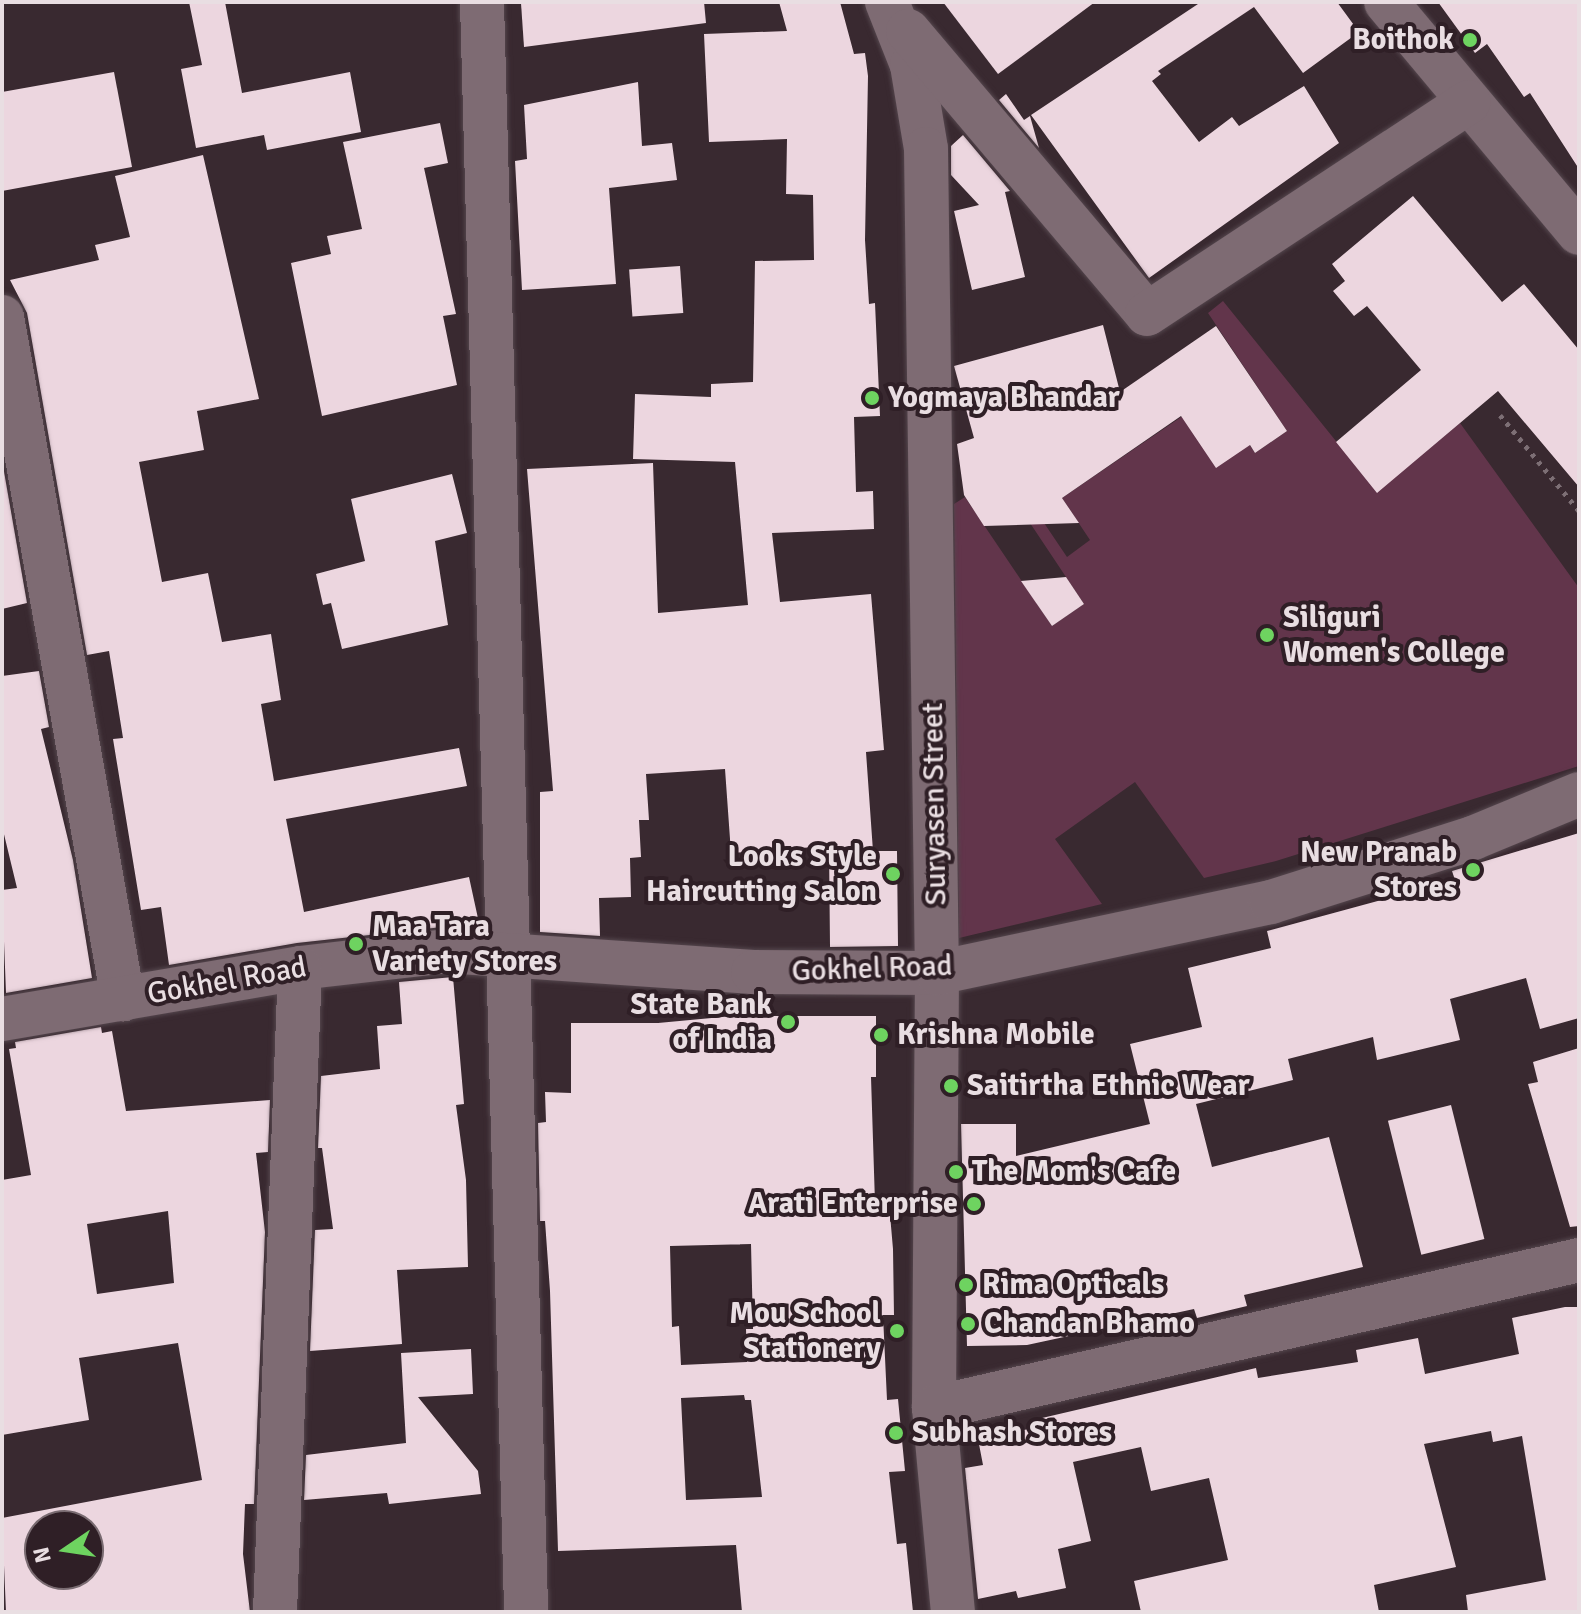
<!DOCTYPE html>
<style>
body{margin:0}
#map{position:relative;width:1581px;height:1614px;overflow:hidden;background:#392930;font-family:Signika,sans-serif}
div>[style]{position:absolute}
.green>*{inset:0;background:#62354b}
.building>*{inset:0;background:#ecd6df;transform-origin:0 0}
.path>*{height:5px;margin-top:-2.5px;transform-origin:0;background:repeating-linear-gradient(90deg,#7d6f75 0 4px,transparent 0 10px)}
.roads{filter:drop-shadow(0 0 2px #54464d) drop-shadow(0 0 2px #54464d)}
.minor>*{height:44px;margin:-22px;padding:0 22px;transform-origin:22px;border-radius:22px;background:#7e6b73}
.dots>*{width:22px;height:22px;translate:-50% -50%;box-sizing:border-box;border:4px solid #2f1f26;border-radius:50%}
span{translate:-50% -50%;white-space:nowrap;text-align:center;line-height:1.15;-webkit-text-stroke:8px #2f1f26;paint-order:stroke}
.poi-label{font-size:30px;color:#e9dee2;font-weight:700}
.right{translate:-100% -50%;text-align:right}
.left{translate:0 -50%;text-align:left}
.street-label{font-size:30px;color:#e9dee2}
.frame{position:absolute;inset:0;border:4px solid #e9dee2;pointer-events:none}
.north{position:absolute;left:24px;top:1510px;width:80px;height:80px;box-sizing:border-box;background:#2f1f26;border:2px solid #796b71;border-radius:50%;rotate:257deg;font-size:22px;font-weight:700;line-height:32px;text-align:center;color:#e9dee2}
.north::after{content:'';display:block;margin:auto;width:28px;height:36px;background:#6ed360;clip-path:polygon(50% 0,100% 100%,50% 72%,0 100%)}
</style>
<div id="map">
<div class="green">
<i style="clip-path:polygon(1223px 301px,1377px 492px,1460px 423px,1579px 588px,1579px 766px,1276px 861px,1204px 878px,1135px 782px,1055px 839px,1102px 904px,959px 938px,954px 504px,965px 497px,1052px 626px,1084px 604px,1028px 520px,1038px 514px,1067px 557px,1090px 540px,1062px 498px,1215px 394px,1255px 453px,1287px 431px,1208px 313px)"></i>
</div>
<div class="building">
<i style="clip-path:polygon(189px 2px,225px 2px,242px 93px,350px 72px,361px 132px,267px 150px,264px 135px,196px 148px,181px 69px,202px 65px)"></i>
<i style="clip-path:polygon(704px 2px,706px 23px,524px 47px,521px 3px)"></i>
<i style="clip-path:polygon(779px 2px,840px 2px,854px 54px,865px 53px,868px 76px,865px 240px,869px 304px,875px 303px,880px 416px,854px 417px,856px 492px,873px 491px,874px 529px,772px 533px,780px 602px,871px 594px,884px 750px,866px 752px,873px 851px,897px 851px,898px 946px,830px 947px,829px 846px,731px 853px,725px 769px,646px 774px,649px 820px,639px 820px,641px 857px,630px 858px,631px 897px,599px 898px,600px 936px,540px 932px,540px 792px,553px 791px,527px 469px,653px 463px,658px 613px,748px 605px,735px 462px,633px 459px,635px 394px,711px 397px,711px 384px,753px 382px,755px 261px,814px 260px,813px 195px,786px 194px,787px 139px,709px 142px,704px 34px,787px 31px)"></i>
<i style="clip-path:polygon(943px 2px,1095px 2px,998px 74px)"></i>
<i style="clip-path:polygon(1201px 2px,1337px 2px,1359px 32px,1303px 73px,1254px 7px,1158px 71px,1161px 74px,1152px 81px,1199px 142px,1232px 117px,1239px 126px,1304px 86px,1339px 143px,1149px 278px,1031px 115px)"></i>
<i style="clip-path:polygon(1438px 2px,1579px 2px,1579px 169px,1530px 93px,1524px 97px,1487px 44px,1475px 53px)"></i>
<i style="clip-path:polygon(114px 72px,132px 167px,2px 191px,2px 92px)"></i>
<i style="clip-path:polygon(638px 82px,642px 146px,672px 143px,677px 180px,609px 188px,616px 284px,522px 290px,515px 161px,527px 159px,524px 105px)"></i>
<i style="clip-path:polygon(1006px 94px,1024px 120px,1030px 116px,1039px 148px,999px 100px)"></i>
<i style="clip-path:polygon(440px 123px,448px 163px,424px 168px,456px 314px,443px 316px,457px 385px,322px 416px,291px 263px,331px 254px,327px 236px,362px 229px,343px 142px)"></i>
<i style="clip-path:polygon(963px 135px,1010px 191px,1005px 192px,1025px 277px,972px 290px,954px 211px,979px 205px,951px 175px,951px 146px)"></i>
<i style="clip-path:polygon(203px 155px,259px 399px,197px 411px,204px 450px,139px 462px,162px 582px,208px 573px,222px 642px,271px 634px,281px 700px,261px 704px,274px 781px,459px 748px,467px 786px,286px 819px,304px 912px,469px 877px,479px 923px,297px 943px,169px 965px,161px 907px,141px 910px,113px 739px,123px 738px,109px 651px,87px 655px,27px 313px,10px 280px,99px 260px,95px 245px,130px 237px,115px 176px)"></i>
<i style="clip-path:polygon(1413px 196px,1502px 302px,1524px 284px,1579px 350px,1579px 487px,1498px 391px,1377px 493px,1336px 442px,1421px 370px,1367px 306px,1354px 316px,1333px 291px,1345px 281px,1332px 264px)"></i>
<i style="left:680px;top:266px;width:47px;height:51px;rotate:86deg"></i>
<i style="clip-path:polygon(1103px 325px,1120px 392px,1216px 326px,1287px 431px,1255px 453px,1250px 445px,1216px 468px,1181px 416px,1062px 498px,1079px 523px,984px 526px,964px 495px,957px 444px,974px 438px,954px 366px)"></i>
<i style="clip-path:polygon(2px 460px,27px 603px,2px 609px)"></i>
<i style="clip-path:polygon(452px 474px,467px 533px,435px 541px,448px 625px,342px 649px,331px 603px,323px 605px,316px 574px,365px 561px,351px 499px)"></i>
<i style="clip-path:polygon(1066px 577px,1084px 604px,1052px 626px,1021px 581px)"></i>
<i style="clip-path:polygon(39px 671px,49px 727px,41px 729px,73px 860px,92px 978px,6px 993px,2px 890px,17px 888px,2px 826px,2px 676px)"></i>
<i style="clip-path:polygon(1579px 833px,1579px 1018px,1540px 1029px,1526px 978px,1450px 999px,1460px 1040px,1377px 1060px,1373px 1037px,1288px 1059px,1293px 1080px,1196px 1104px,1212px 1167px,1329px 1137px,1363px 1267px,1244px 1295px,1247px 1306px,1197px 1318px,1194px 1309px,1027px 1345px,967px 1346px,961px 1124px,1016px 1124px,1016px 1156px,1150px 1124px,1130px 1044px,1202px 1027px,1188px 968px,1271px 948px,1267px 931px,1455px 880px,1452px 871px)"></i>
<i style="clip-path:polygon(453px 977px,464px 1104px,456px 1105px,466px 1180px,468px 1267px,397px 1270px,402px 1344px,310px 1351px,315px 1230px,333px 1229px,322px 1148px,318px 1148px,321px 1076px,380px 1069px,377px 1026px,402px 1024px,399px 982px)"></i>
<i style="clip-path:polygon(evenodd,733px 1016px,876px 1016px,876px 1077px,871px 1077px,875px 1203px,889px 1203px,893px 1249px,894px 1315px,883px 1315px,887px 1400px,898px 1399px,905px 1471px,889px 1472px,897px 1544px,906px 1543px,913px 1612px,742px 1612px,736px 1545px,558px 1551px,550px 1291px,545px 1221px,540px 1221px,538px 1123px,546px 1122px,545px 1092px,571px 1093px,571px 1023px,658px 1023px,733px 1016px,751px 1244px,753px 1329px,746px 1329px,747px 1362px,681px 1365px,679px 1326px,672px 1327px,670px 1246px,751px 1244px,733px 1016px,744px 1395px,745px 1400px,751px 1400px,762px 1497px,686px 1500px,681px 1398px,744px 1395px)"></i>
<i style="clip-path:polygon(evenodd,101px 1027px,102px 1033px,112px 1031px,126px 1111px,270px 1100px,268px 1152px,256px 1153px,265px 1232px,254px 1504px,245px 1504px,243px 1554px,250px 1612px,6px 1612px,2px 1518px,202px 1480px,178px 1343px,79px 1358px,89px 1420px,2px 1435px,2px 1180px,31px 1175px,9px 1049px,16px 1048px,15px 1042px,101px 1027px,168px 1211px,174px 1283px,97px 1294px,87px 1224px,168px 1211px,101px 1027px,40px 1526px,88px 1526px,88px 1574px,40px 1574px,40px 1526px)"></i>
<i style="clip-path:polygon(1579px 1048px,1579px 1226px,1570px 1227px,1528px 1084px,1538px 1082px,1533px 1062px)"></i>
<i style="left:1451px;top:1105px;width:138px;height:65px;rotate:76deg"></i>
<i style="clip-path:polygon(1565px 1307px,1579px 1307px,1579px 1612px,1468px 1612px,1466px 1595px,1546px 1580px,1522px 1436px,1493px 1442px,1491px 1431px,1424px 1444px,1456px 1567px,1374px 1585px,1379px 1612px,1141px 1612px,1134px 1581px,1228px 1560px,1209px 1478px,1151px 1491px,1141px 1447px,1073px 1462px,1091px 1541px,1058px 1549px,1066px 1588px,1018px 1598px,1016px 1591px,978px 1599px,965px 1468px,983px 1465px,978px 1439px,1044px 1426px,1042px 1418px,1256px 1368px,1258px 1378px,1358px 1362px,1356px 1350px,1418px 1338px,1425px 1374px,1519px 1354px,1512px 1318px)"></i>
<i style="clip-path:polygon(471px 1349px,473px 1394px,418px 1397px,478px 1471px,481px 1494px,389px 1504px,387px 1493px,304px 1500px,306px 1455px,406px 1443px,401px 1353px)"></i>
</div>
<div class="path">
<i style="left:1500px;top:415px;width:124px;rotate:50.5deg"></i>
</div>
<div class="roads">
<div class="minor">
<i style="left:482px;top:2px;width:1611px;rotate:88.43deg"></i>
<i style="left:887px;top:2px;width:68px;rotate:68.4deg"></i>
<i style="left:912px;top:65px;width:85px;rotate:80.5deg"></i>
<i style="left:926px;top:149px;width:824px;rotate:89.24deg"></i>
<i style="left:937px;top:973px;width:435px;rotate:90.4deg"></i>
<i style="left:934px;top:1408px;width:205px;rotate:84.7deg"></i>
<i style="left:1386px;top:2px;width:301px;rotate:50.1deg"></i>
<i style="left:908px;top:31px;width:370px;rotate:49.8deg"></i>
<i style="left:1147px;top:314px;width:385px;rotate:-33.4deg"></i>
<i style="left:2px;top:317px;width:693px;rotate:79.94deg"></i>
<i style="left:2px;top:1019px;width:302px;rotate:-9.7deg"></i>
<i style="left:300px;top:968px;width:147px;rotate:-6.6deg"></i>
<i style="left:446px;top:951px;width:308px;rotate:3.9deg"></i>
<i style="left:753px;top:972px;width:184px;rotate:0.3deg"></i>
<i style="left:937px;top:973px;width:341px;rotate:-12deg"></i>
<i style="left:1271px;top:902px;width:212px;rotate:-17.6deg"></i>
<i style="left:1473px;top:838px;width:115px;rotate:-22.5deg"></i>
<i style="left:934px;top:1408px;width:662px;rotate:-12.92deg"></i>
<i style="left:275px;top:1612px;width:644px;rotate:-87.78deg"></i>
</div>
</div>
<div class="dots">
<i style="left:1470px;top:40px;background:#6ed360"></i>
<i style="left:872px;top:398px;background:#6ed360"></i>
<i style="left:1267px;top:635px;background:#6ed360"></i>
<i style="left:1473px;top:870px;background:#6ed360"></i>
<i style="left:893px;top:874px;background:#6ed360"></i>
<i style="left:356px;top:944px;background:#6ed360"></i>
<i style="left:788px;top:1022px;background:#6ed360"></i>
<i style="left:881px;top:1035px;background:#6ed360"></i>
<i style="left:951px;top:1086px;background:#6ed360"></i>
<i style="left:956px;top:1172px;background:#6ed360"></i>
<i style="left:974px;top:1204px;background:#6ed360"></i>
<i style="left:966px;top:1285px;background:#6ed360"></i>
<i style="left:968px;top:1324px;background:#6ed360"></i>
<i style="left:897px;top:1331px;background:#6ed360"></i>
<i style="left:896px;top:1433px;background:#6ed360"></i>
</div>
<div class="poi-label">
<span class="right" style="left:1454px;top:40px">Boithok</span>
<span class="left" style="left:888px;top:398px">Yogmaya Bhandar</span>
<span class="left" style="left:1283px;top:635px">Siliguri<br>Women's College</span>
<span class="right" style="left:1457px;top:870px">New Pranab<br>Stores</span>
<span class="right" style="left:877px;top:874px">Looks Style<br>Haircutting Salon</span>
<span class="left" style="left:372px;top:944px">Maa Tara<br>Variety Stores</span>
<span class="right" style="left:772px;top:1022px">State Bank<br>of India</span>
<span class="left" style="left:897px;top:1035px">Krishna Mobile</span>
<span class="left" style="left:967px;top:1086px">Saitirtha Ethnic Wear</span>
<span class="left" style="left:972px;top:1172px">The Mom's Cafe</span>
<span class="right" style="left:958px;top:1204px">Arati Enterprise</span>
<span class="left" style="left:982px;top:1285px">Rima Opticals</span>
<span class="right" style="left:881px;top:1331px">Mou School<br>Stationery</span>
<span class="left" style="left:984px;top:1324px">Chandan Bhamo</span>
<span class="left" style="left:912px;top:1433px">Subhash Stores</span>
</div>
<div class="street-label">
<span style="left:935px;top:804px;rotate:-91deg">Suryasen Street</span>
<span style="left:872px;top:969px;rotate:-2deg">Gokhel Road</span>
<span style="left:227px;top:981px;rotate:-10deg">Gokhel Road</span>
</div>
<div class="frame"></div>
<div class="north">N</div>
</div>
